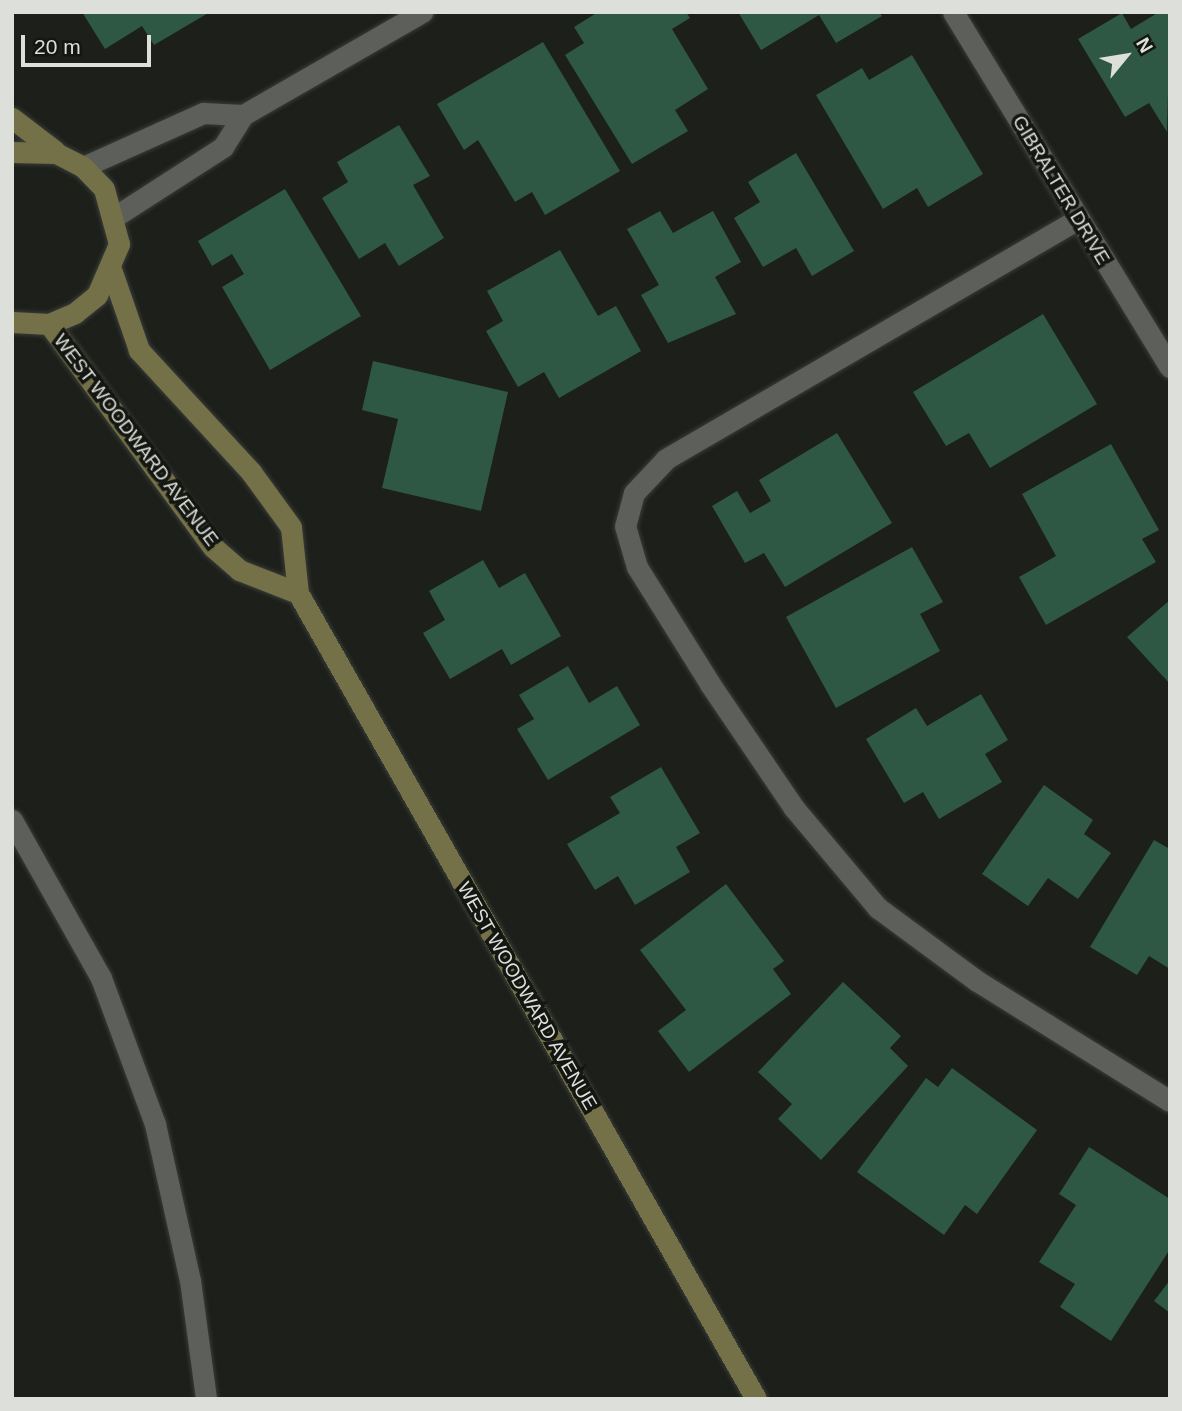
<!DOCTYPE html>
<style>
body{margin:0}
#map{position:relative;width:1182px;height:1411px;overflow:hidden;background:#1c1f1a;font-family:Helvetica,sans-serif}
div>[style]{position:absolute}
.building>*{inset:0;background:#2e5843}
.roads{filter:drop-shadow(0 0 2px #3a3c38) drop-shadow(0 0 2px #3a3c38)}
.street>*{height:21px;margin:-10.5px;padding:0 10.5px;transform-origin:10.5px;border-radius:10.5px;background:#5d605a}
.secondary>*{height:21px;margin:-10.5px;padding:0 10.5px;transform-origin:10.5px;border-radius:10.5px;background:#747148}
span{translate:-50% -50%;white-space:nowrap;text-align:center;line-height:1.15;-webkit-text-stroke:7px #131611;paint-order:stroke}
.street-label{font-size:19px;color:#dddfdb}
.frame{position:absolute;inset:0;border:14px solid #dddfdb;pointer-events:none}
.north{position:absolute;left:1091px;top:21px;width:70px;height:70px;-webkit-text-stroke:5px #131611;paint-order:stroke;rotate:60deg;font-size:19px;font-weight:700;line-height:28px;text-align:center;color:#dddfdb}
.north::after{content:'';display:block;margin:auto;width:24px;height:32px;background:#dddfdb;clip-path:polygon(50% 0,100% 100%,50% 72%,0 100%)}
.scale{position:absolute;left:21px;top:35px;width:130px;height:32px;box-sizing:border-box;border:4px solid #dddfdb;border-top:0;padding-left:9px;font-size:21px;line-height:24px;white-space:nowrap;color:#dddfdb;-webkit-text-stroke:5px #131611;paint-order:stroke}
</style>
<div id="map">
<div class="building">
<i style="clip-path:polygon(82px 12px,210px 12px,154px 45px,142px 26px,105px 49px)"></i>
<i style="clip-path:polygon(598px 12px,686px 12px,690px 18px,672px 29px,708px 89px,675px 110px,688px 131px,632px 164px,565px 55px,584px 43px,574px 27px)"></i>
<i style="clip-path:polygon(738px 12px,879px 12px,882px 16px,836px 43px,819px 15px,761px 50px)"></i>
<i style="clip-path:polygon(1159px 12px,1170px 12px,1167px 132px,1149px 103px,1125px 117px,1078px 39px,1122px 13px,1131px 29px)"></i>
<i style="clip-path:polygon(543px 42px,620px 171px,545px 215px,532px 192px,515px 202px,478px 140px,464px 150px,437px 104px)"></i>
<i style="clip-path:polygon(912px 55px,983px 174px,928px 207px,917px 188px,883px 209px,816px 95px,862px 68px,869px 80px)"></i>
<i style="clip-path:polygon(399px 125px,430px 176px,413px 185px,444px 238px,399px 266px,385px 243px,359px 259px,322px 198px,348px 182px,337px 162px)"></i>
<i style="clip-path:polygon(796px 153px,854px 251px,812px 276px,796px 248px,763px 267px,734px 218px,760px 202px,748px 182px)"></i>
<i style="clip-path:polygon(285px 189px,361px 316px,270px 370px,222px 287px,244px 274px,232px 254px,212px 266px,198px 241px)"></i>
<i style="clip-path:polygon(660px 211px,673px 233px,713px 211px,741px 262px,715px 277px,736px 314px,668px 343px,641px 295px,659px 285px,627px 229px)"></i>
<i style="clip-path:polygon(560px 250px,598px 316px,616px 306px,641px 351px,559px 398px,544px 372px,518px 387px,486px 331px,503px 321px,487px 291px)"></i>
<i style="clip-path:polygon(1043px 314px,1097px 404px,990px 468px,969px 433px,946px 446px,913px 392px)"></i>
<i style="clip-path:polygon(373px 361px,508px 392px,481px 511px,382px 488px,398px 419px,362px 410px)"></i>
<i style="clip-path:polygon(837px 433px,892px 523px,785px 587px,764px 553px,745px 563px,712px 506px,737px 491px,750px 513px,771px 501px,759px 480px)"></i>
<i style="clip-path:polygon(1111px 444px,1159px 530px,1142px 539px,1156px 562px,1046px 625px,1019px 577px,1056px 556px,1022px 494px)"></i>
<i style="clip-path:polygon(912px 547px,943px 602px,920px 614px,940px 651px,836px 708px,786px 617px)"></i>
<i style="clip-path:polygon(483px 560px,499px 588px,525px 573px,561px 636px,511px 665px,502px 649px,450px 679px,423px 633px,445px 620px,429px 591px)"></i>
<i style="clip-path:polygon(1170px 600px,1170px 684px,1127px 637px)"></i>
<i style="clip-path:polygon(568px 666px,589px 703px,617px 686px,640px 725px,548px 780px,517px 729px,534px 719px,519px 695px)"></i>
<i style="clip-path:polygon(981px 694px,1008px 740px,985px 754px,1002px 782px,939px 819px,923px 792px,904px 803px,866px 739px,916px 708px,927px 726px)"></i>
<i style="clip-path:polygon(661px 767px,700px 833px,676px 847px,690px 872px,635px 905px,618px 876px,595px 890px,567px 844px,620px 813px,610px 797px)"></i>
<i style="clip-path:polygon(1044px 785px,1093px 820px,1084px 834px,1111px 853px,1078px 899px,1048px 878px,1028px 906px,982px 874px)"></i>
<i style="clip-path:polygon(1154px 840px,1170px 849px,1170px 969px,1149px 956px,1137px 975px,1090px 947px)"></i>
<i style="clip-path:polygon(726px 884px,784px 961px,773px 969px,791px 994px,689px 1072px,658px 1031px,686px 1010px,640px 950px)"></i>
<i style="clip-path:polygon(843px 982px,901px 1036px,890px 1048px,908px 1066px,821px 1160px,778px 1119px,792px 1104px,758px 1072px)"></i>
<i style="clip-path:polygon(952px 1068px,1037px 1130px,977px 1214px,965px 1205px,944px 1235px,857px 1172px,926px 1078px,938px 1087px)"></i>
<i style="clip-path:polygon(1089px 1147px,1170px 1199px,1170px 1249px,1111px 1341px,1060px 1307px,1075px 1284px,1039px 1262px,1076px 1205px,1059px 1194px)"></i>
<i style="clip-path:polygon(1170px 1280px,1170px 1313px,1154px 1301px)"></i>
</div>
<div class="roads">
<div class="street">
<i style="left:953px;top:12px;width:416px;rotate:58.6deg"></i>
<i style="left:243px;top:115px;width:207px;rotate:-29.9deg"></i>
<i style="left:83px;top:167px;width:132px;rotate:-24.2deg"></i>
<i style="left:203px;top:113px;width:40px;rotate:2.9deg"></i>
<i style="left:243px;top:115px;width:38px;rotate:122deg"></i>
<i style="left:223px;top:147px;width:127px;rotate:147.2deg"></i>
<i style="left:1078px;top:219px;width:477px;rotate:149.8deg"></i>
<i style="left:666px;top:459px;width:47px;rotate:133.3deg"></i>
<i style="left:634px;top:493px;width:34px;rotate:105deg"></i>
<i style="left:625px;top:526px;width:43px;rotate:73.7deg"></i>
<i style="left:637px;top:567px;width:138px;rotate:58deg"></i>
<i style="left:710px;top:684px;width:150px;rotate:55.9deg"></i>
<i style="left:794px;top:808px;width:131px;rotate:50deg"></i>
<i style="left:878px;top:908px;width:123px;rotate:36.4deg"></i>
<i style="left:977px;top:981px;width:227px;rotate:31.9deg"></i>
<i style="left:12px;top:820px;width:181px;rotate:60.6deg"></i>
<i style="left:101px;top:978px;width:156px;rotate:69.7deg"></i>
<i style="left:155px;top:1124px;width:160px;rotate:77.4deg"></i>
<i style="left:190px;top:1280px;width:120px;rotate:82.3deg"></i>
</div>
<div class="secondary">
<i style="left:12px;top:118px;width:54px;rotate:37.5deg"></i>
<i style="left:12px;top:152px;width:44px;rotate:1.3deg"></i>
<i style="left:56px;top:153px;width:30px;rotate:27deg"></i>
<i style="left:83px;top:167px;width:30px;rotate:46deg"></i>
<i style="left:104px;top:189px;width:57px;rotate:74.7deg"></i>
<i style="left:119px;top:244px;width:56px;rotate:113.3deg"></i>
<i style="left:97px;top:295px;width:28px;rotate:141deg"></i>
<i style="left:75px;top:313px;width:28px;rotate:157deg"></i>
<i style="left:49px;top:324px;width:37px;rotate:-177deg"></i>
<i style="left:49px;top:324px;width:277px;rotate:53.7deg"></i>
<i style="left:213px;top:547px;width:35px;rotate:41deg"></i>
<i style="left:239px;top:570px;width:63px;rotate:21.3deg"></i>
<i style="left:298px;top:593px;width:66px;rotate:-96.1deg"></i>
<i style="left:291px;top:527px;width:68px;rotate:-126deg"></i>
<i style="left:251px;top:472px;width:166px;rotate:-132.6deg"></i>
<i style="left:139px;top:350px;width:83px;rotate:-109.1deg"></i>
<i style="left:298px;top:593px;width:927px;rotate:60.39deg"></i>
</div>
</div>
<div class="street-label">
<span style="left:1061px;top:190px;rotate:59deg">GIBRALTER DRIVE</span>
<span style="left:136px;top:440px;rotate:53deg">WEST WOODWARD AVENUE</span>
<span style="left:527px;top:996px;rotate:60deg">WEST WOODWARD AVENUE</span>
</div>
<div class="frame"></div>
<div class="north">N</div>
<div class="scale">20 m</div>
</div>
